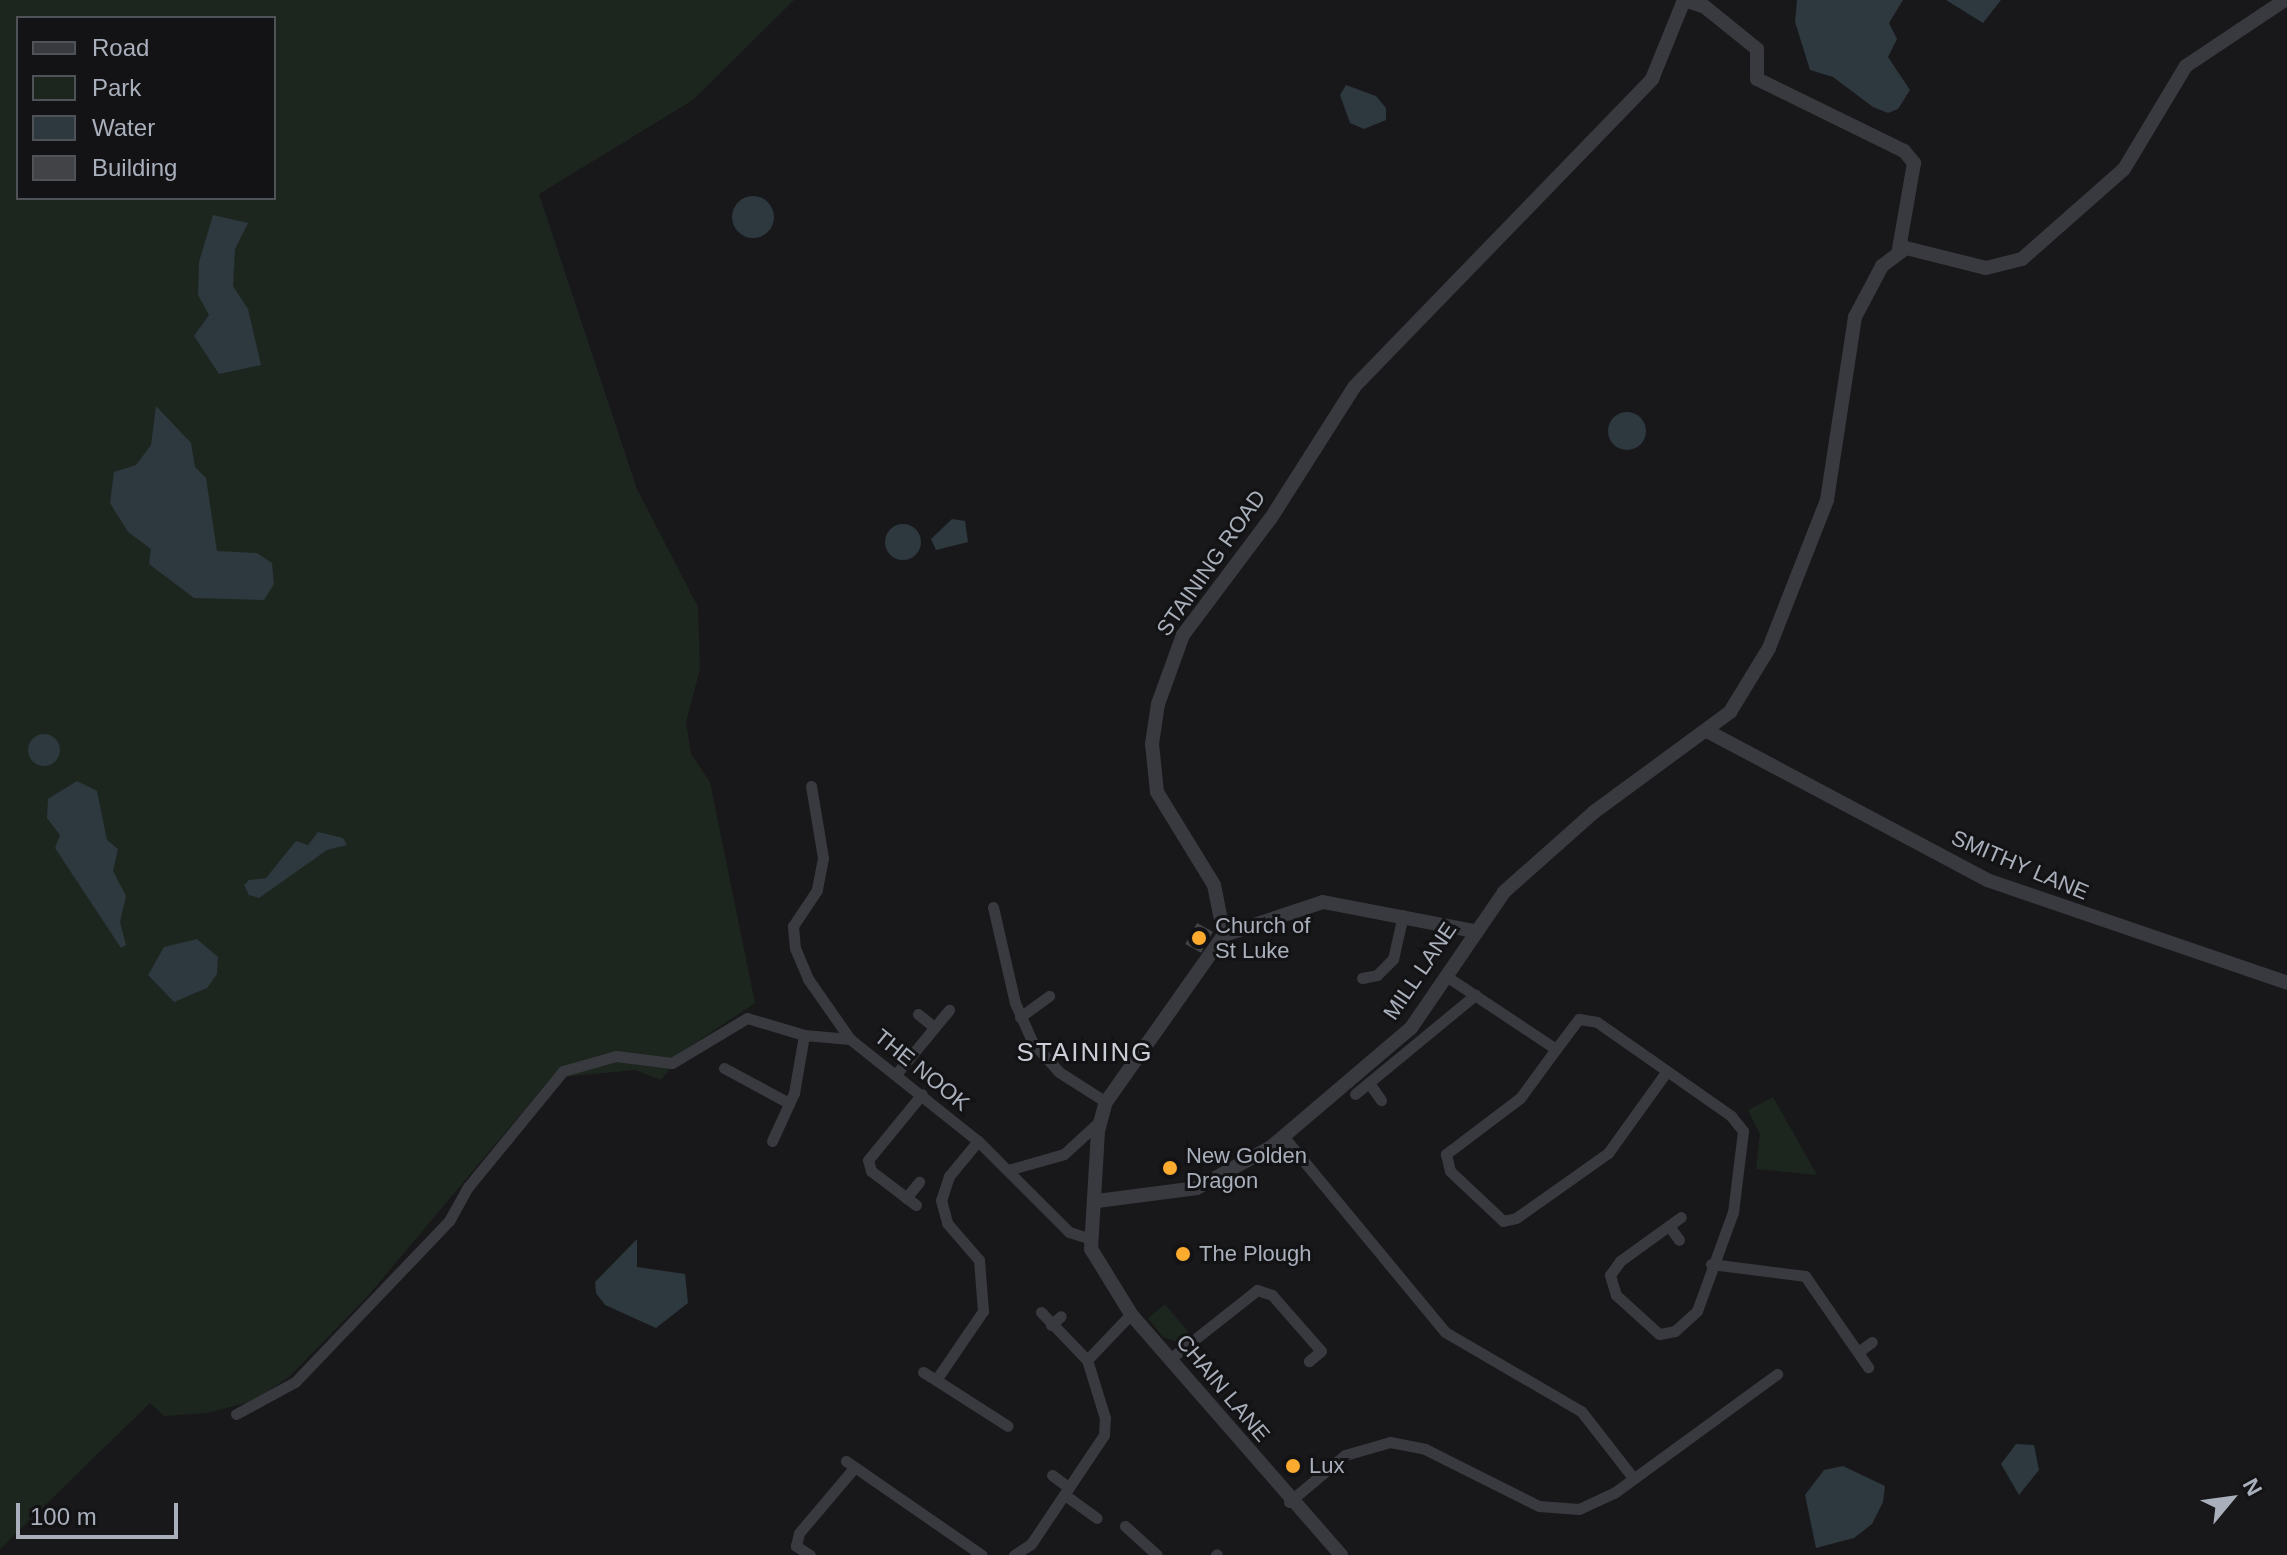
<!DOCTYPE html>
<style>
body{margin:0}
#map{position:relative;width:2287px;height:1555px;overflow:hidden;background:#18181a;font-family:Helvetica,sans-serif}
div>[style]{position:absolute}
.green>*{inset:0;background:#1d261e}
.water>*{inset:0;background:#2d383f}
.round{border-radius:50%}
.building>*{inset:0;background:#424347;transform-origin:0 0}
.minor>*{height:11px;margin:-5.5px;padding:0 5.5px;transform-origin:5.5px;border-radius:5.5px;background:#393a3f}
.tertiary>*{height:14px;margin:-7px;padding:0 7px;transform-origin:7px;border-radius:7px;background:#393a3f}
.dots>*{width:22px;height:22px;translate:-50% -50%;box-sizing:border-box;border:4px solid #131315;border-radius:50%}
span{translate:-50% -50%;white-space:nowrap;text-align:center;line-height:1.15;-webkit-text-stroke:6px #131315;paint-order:stroke}
.street-label{font-size:22px;color:#a9b0bb}
.poi-label{font-size:22px;color:#a9b0bb}
.left{translate:0 -50%;text-align:left}
.quarter-label{font-size:26px;color:#cbced6;letter-spacing:2px}
.legend{position:absolute;left:16px;top:16px;width:260px;height:184px;box-sizing:border-box;background:#131315;border:2px solid #4f5257;margin:0;padding:10px 14px;list-style:none;font-size:24px;color:#a9b0bb}
.legend li{display:flex;align-items:center;gap:16px;height:40px}
.legend b{width:40px;border:2px solid #4f5257}
.north{position:absolute;left:2191px;top:1459px;width:80px;height:80px;-webkit-text-stroke:6px #131315;paint-order:stroke;rotate:61deg;font-size:22px;font-weight:700;line-height:32px;text-align:center;color:#a9b0bb}
.north::after{content:'';display:block;margin:auto;width:28px;height:36px;background:#a9b0bb;clip-path:polygon(50% 0,100% 100%,50% 72%,0 100%)}
.scale{position:absolute;left:16px;top:1503px;width:162px;height:36px;box-sizing:border-box;border:4px solid #a9b0bb;border-top:0;padding-left:10px;font-size:24px;line-height:28px;white-space:nowrap;color:#a9b0bb;-webkit-text-stroke:6px #131315;paint-order:stroke}
</style>
<div id="map">
<div class="green">
<i style="clip-path:polygon(evenodd,0 0,794px 0,693px 100px,539px 194px,637px 489px,698px 607px,700px 669px,686px 722px,691px 754px,710px 782px,755px 1003px,686px 1049px,661px 1080px,635px 1070px,551px 1078px,367px 1297px,289px 1377px,253px 1401px,207px 1413px,164px 1416px,150px 1403px,0 1549px,0 0,18px 18px,274px 18px,274px 198px,18px 198px,18px 18px)"></i>
<i style="clip-path:polygon(1773px 1097px,1817px 1175px,1756px 1169px,1760px 1134px,1748px 1110px)"></i>
<i style="clip-path:polygon(1165px 1304px,1190px 1334px,1179px 1342px,1163px 1337px,1148px 1318px)"></i>
</div>
<div class="water">
<i style="clip-path:polygon(1797px 0,1903px 0,1889px 23px,1897px 39px,1888px 57px,1910px 90px,1898px 109px,1888px 113px,1873px 107px,1833px 77px,1810px 70px,1795px 22px)"></i>
<i style="clip-path:polygon(1946px 0,2001px 0,1983px 23px)"></i>
<i style="clip-path:polygon(1346px 85px,1376px 96px,1386px 108px,1386px 120px,1364px 129px,1350px 123px,1340px 95px)"></i>
<i class="round" style="left:732px;top:196px;width:42px;height:42px"></i>
<i style="clip-path:polygon(213px 215px,248px 223px,235px 249px,233px 286px,248px 309px,261px 365px,219px 374px,194px 336px,209px 315px,198px 295px,199px 262px)"></i>
<i style="clip-path:polygon(156px 406px,191px 443px,195px 467px,206px 478px,217px 551px,257px 553px,272px 563px,274px 584px,264px 600px,194px 598px,149px 564px,151px 549px,128px 532px,110px 503px,114px 472px,136px 465px,151px 445px)"></i>
<i class="round" style="left:1608px;top:412px;width:38px;height:38px"></i>
<i style="clip-path:polygon(952px 519px,965px 521px,968px 542px,936px 550px,931px 539px)"></i>
<i class="round" style="left:885px;top:524px;width:36px;height:36px"></i>
<i class="round" style="left:28px;top:734px;width:32px;height:32px"></i>
<i style="clip-path:polygon(77px 781px,97px 791px,107px 840px,118px 849px,113px 871px,126px 896px,120px 922px,126px 945px,121px 948px,55px 848px,60px 835px,47px 818px,48px 799px)"></i>
<i style="clip-path:polygon(318px 832px,343px 838px,347px 845px,327px 850px,259px 898px,249px 895px,244px 885px,249px 880px,266px 878px,296px 841px,308px 845px)"></i>
<i style="clip-path:polygon(197px 939px,218px 957px,217px 974px,207px 988px,174px 1002px,148px 975px,164px 947px)"></i>
<i style="clip-path:polygon(637px 1239px,637px 1267px,685px 1274px,688px 1303px,656px 1328px,605px 1305px,596px 1293px,595px 1282px)"></i>
<i style="clip-path:polygon(2016px 1444px,2034px 1445px,2039px 1470px,2019px 1495px,2001px 1464px)"></i>
<i style="clip-path:polygon(1843px 1466px,1885px 1486px,1883px 1502px,1872px 1524px,1854px 1538px,1816px 1548px,1805px 1495px,1824px 1470px)"></i>
</div>
<div class="building">
<i style="left:1197px;top:923px;width:18px;height:24px;rotate:29deg"></i>
</div>
<div class="minor">
<i style="left:811px;top:786px;width:73px;rotate:80.5deg"></i>
<i style="left:823px;top:858px;width:33px;rotate:101deg"></i>
<i style="left:817px;top:890px;width:43px;rotate:123.7deg"></i>
<i style="left:793px;top:926px;width:22px;rotate:85deg"></i>
<i style="left:795px;top:948px;width:34px;rotate:67deg"></i>
<i style="left:808px;top:979px;width:73px;rotate:55deg"></i>
<i style="left:993px;top:907px;width:98px;rotate:77.1deg"></i>
<i style="left:1015px;top:1003px;width:44px;rotate:65.8deg"></i>
<i style="left:1033px;top:1043px;width:39px;rotate:48deg"></i>
<i style="left:1059px;top:1072px;width:56px;rotate:32.6deg"></i>
<i style="left:1446px;top:976px;width:132px;rotate:33.6deg"></i>
<i style="left:1556px;top:1049px;width:38px;rotate:-53deg"></i>
<i style="left:1579px;top:1019px;width:18px;rotate:9deg"></i>
<i style="left:1597px;top:1022px;width:164px;rotate:35deg"></i>
<i style="left:1731px;top:1116px;width:19px;rotate:51deg"></i>
<i style="left:1743px;top:1131px;width:82px;rotate:97deg"></i>
<i style="left:1733px;top:1212px;width:105px;rotate:110deg"></i>
<i style="left:1697px;top:1311px;width:30px;rotate:138deg"></i>
<i style="left:1675px;top:1331px;width:16px;rotate:169deg"></i>
<i style="left:1659px;top:1334px;width:58px;rotate:-137.8deg"></i>
<i style="left:1616px;top:1295px;width:21px;rotate:-107deg"></i>
<i style="left:1610px;top:1275px;width:17px;rotate:-54deg"></i>
<i style="left:1620px;top:1261px;width:75px;rotate:-35.8deg"></i>
<i style="left:1362px;top:978px;width:15px;rotate:-11deg"></i>
<i style="left:1377px;top:975px;width:23px;rotate:-45deg"></i>
<i style="left:1393px;top:959px;width:45px;rotate:-77.2deg"></i>
<i style="left:918px;top:1014px;width:21px;rotate:39deg"></i>
<i style="left:1020px;top:1017px;width:36px;rotate:-36deg"></i>
<i style="left:1556px;top:1049px;width:61px;rotate:126.3deg"></i>
<i style="left:1520px;top:1098px;width:93px;rotate:142.9deg"></i>
<i style="left:1446px;top:1154px;width:17px;rotate:77deg"></i>
<i style="left:1450px;top:1171px;width:73px;rotate:43.3deg"></i>
<i style="left:1503px;top:1221px;width:13px;rotate:-13deg"></i>
<i style="left:1516px;top:1218px;width:113px;rotate:-35.2deg"></i>
<i style="left:1608px;top:1153px;width:101px;rotate:-54.3deg"></i>
<i style="left:724px;top:1068px;width:74px;rotate:28.3deg"></i>
<i style="left:897px;top:1073px;width:82px;rotate:-50.5deg"></i>
<i style="left:1369px;top:1083px;width:21px;rotate:55deg"></i>
<i style="left:1355px;top:1094px;width:156px;rotate:-39.5deg"></i>
<i style="left:1283px;top:1136px;width:254px;rotate:50.4deg"></i>
<i style="left:1445px;top:1332px;width:157px;rotate:30.2deg"></i>
<i style="left:1581px;top:1411px;width:81px;rotate:52deg"></i>
<i style="left:772px;top:1141px;width:53px;rotate:-65.4deg"></i>
<i style="left:794px;top:1093px;width:59px;rotate:-80.2deg"></i>
<i style="left:978px;top:1141px;width:45px;rotate:129.6deg"></i>
<i style="left:949px;top:1176px;width:25px;rotate:108deg"></i>
<i style="left:941px;top:1200px;width:24px;rotate:75deg"></i>
<i style="left:947px;top:1223px;width:49px;rotate:49.1deg"></i>
<i style="left:979px;top:1260px;width:51px;rotate:85.5deg"></i>
<i style="left:983px;top:1311px;width:83px;rotate:124.3deg"></i>
<i style="left:936px;top:1380px;width:85px;rotate:32.6deg"></i>
<i style="left:1008px;top:1170px;width:58px;rotate:-15.9deg"></i>
<i style="left:1064px;top:1154px;width:49px;rotate:-42.5deg"></i>
<i style="left:906px;top:1198px;width:21px;rotate:-51deg"></i>
<i style="left:916px;top:1205px;width:56px;rotate:-142.9deg"></i>
<i style="left:871px;top:1171px;width:11px;rotate:-105deg"></i>
<i style="left:868px;top:1160px;width:85px;rotate:-50.7deg"></i>
<i style="left:1669px;top:1226px;width:17px;rotate:54deg"></i>
<i style="left:1711px;top:1264px;width:95px;rotate:7.3deg"></i>
<i style="left:1805px;top:1276px;width:111px;rotate:55.3deg"></i>
<i style="left:1041px;top:1312px;width:66px;rotate:46.2deg"></i>
<i style="left:1087px;top:1360px;width:64px;rotate:-46.3deg"></i>
<i style="left:1051px;top:1325px;width:13px;rotate:-42deg"></i>
<i style="left:1858px;top:1352px;width:17px;rotate:-36deg"></i>
<i style="left:1171px;top:1358px;width:110px;rotate:-38.3deg"></i>
<i style="left:1257px;top:1290px;width:16px;rotate:18deg"></i>
<i style="left:1272px;top:1295px;width:74px;rotate:48.8deg"></i>
<i style="left:1321px;top:1351px;width:16px;rotate:140deg"></i>
<i style="left:923px;top:1372px;width:15px;rotate:32deg"></i>
<i style="left:236px;top:1414px;width:67px;rotate:-28.5deg"></i>
<i style="left:295px;top:1382px;width:223px;rotate:-46.3deg"></i>
<i style="left:449px;top:1221px;width:39px;rotate:-61deg"></i>
<i style="left:468px;top:1187px;width:150px;rotate:-50.7deg"></i>
<i style="left:563px;top:1071px;width:55px;rotate:-15.8deg"></i>
<i style="left:616px;top:1056px;width:56px;rotate:7.1deg"></i>
<i style="left:672px;top:1063px;width:87px;rotate:-31deg"></i>
<i style="left:747px;top:1018px;width:59px;rotate:16.6deg"></i>
<i style="left:804px;top:1035px;width:46px;rotate:5deg"></i>
<i style="left:850px;top:1039px;width:164px;rotate:38.6deg"></i>
<i style="left:978px;top:1141px;width:129px;rotate:45deg"></i>
<i style="left:1069px;top:1232px;width:21px;rotate:17deg"></i>
<i style="left:846px;top:1461px;width:165px;rotate:34.7deg"></i>
<i style="left:1052px;top:1475px;width:21px;rotate:37deg"></i>
<i style="left:1065px;top:1495px;width:39px;rotate:36deg"></i>
<i style="left:1289px;top:1502px;width:73px;rotate:-40deg"></i>
<i style="left:1345px;top:1455px;width:47px;rotate:-16.1deg"></i>
<i style="left:1390px;top:1442px;width:36px;rotate:11deg"></i>
<i style="left:1425px;top:1449px;width:127px;rotate:26.6deg"></i>
<i style="left:1539px;top:1506px;width:40px;rotate:4.3deg"></i>
<i style="left:1579px;top:1509px;width:38px;rotate:-25deg"></i>
<i style="left:1614px;top:1493px;width:202px;rotate:-36.1deg"></i>
<i style="left:1125px;top:1526px;width:43px;rotate:42.2deg"></i>
<i style="left:810px;top:1555px;width:17px;rotate:-147deg"></i>
<i style="left:796px;top:1546px;width:13px;rotate:-77deg"></i>
<i style="left:799px;top:1533px;width:85px;rotate:-49.8deg"></i>
<i style="left:1014px;top:1555px;width:20px;rotate:-33deg"></i>
<i style="left:1031px;top:1544px;width:131px;rotate:-56.2deg"></i>
<i style="left:1104px;top:1435px;width:17px;rotate:-87deg"></i>
<i style="left:1105px;top:1418px;width:61px;rotate:-107.2deg"></i>
<i style="left:1216px;top:1555px;width:1px;rotate:-45deg"></i>
</div>
<div class="tertiary">
<i style="left:1684px;top:0;width:22px;rotate:18deg"></i>
<i style="left:1705px;top:7px;width:67px;rotate:38.9deg"></i>
<i style="left:1757px;top:49px;width:30px;rotate:90deg"></i>
<i style="left:1757px;top:79px;width:164px;rotate:26.1deg"></i>
<i style="left:1904px;top:151px;width:16px;rotate:50deg"></i>
<i style="left:1914px;top:163px;width:87px;rotate:99.9deg"></i>
<i style="left:1709px;top:732px;width:315px;rotate:28deg"></i>
<i style="left:1987px;top:880px;width:317px;rotate:18.9deg"></i>
<i style="left:1224px;top:935px;width:104px;rotate:-18.4deg"></i>
<i style="left:1323px;top:902px;width:153px;rotate:10.9deg"></i>
<i style="left:1097px;top:1201px;width:101px;rotate:-7.4deg"></i>
<i style="left:1197px;top:1188px;width:85px;rotate:-29deg"></i>
<i style="left:1271px;top:1147px;width:184px;rotate:-40.4deg"></i>
<i style="left:1411px;top:1028px;width:165px;rotate:-55.6deg"></i>
<i style="left:1504px;top:892px;width:120px;rotate:-41.6deg"></i>
<i style="left:1594px;top:812px;width:169px;rotate:-36.3deg"></i>
<i style="left:1730px;top:712px;width:75px;rotate:-58.6deg"></i>
<i style="left:1769px;top:648px;width:159px;rotate:-68.6deg"></i>
<i style="left:1827px;top:500px;width:185px;rotate:-81.3deg"></i>
<i style="left:1855px;top:317px;width:58px;rotate:-62.1deg"></i>
<i style="left:1882px;top:266px;width:30px;rotate:-37deg"></i>
<i style="left:1906px;top:248px;width:82px;rotate:14deg"></i>
<i style="left:1986px;top:268px;width:37px;rotate:-14deg"></i>
<i style="left:2022px;top:259px;width:136px;rotate:-41.4deg"></i>
<i style="left:2124px;top:169px;width:120px;rotate:-59deg"></i>
<i style="left:2186px;top:66px;width:119px;rotate:-33.7deg"></i>
<i style="left:1341px;top:1555px;width:320px;rotate:-131.1deg"></i>
<i style="left:1131px;top:1314px;width:76px;rotate:-121.6deg"></i>
<i style="left:1091px;top:1249px;width:118px;rotate:-86.6deg"></i>
<i style="left:1098px;top:1131px;width:30px;rotate:-75deg"></i>
<i style="left:1106px;top:1102px;width:204px;rotate:-54.8deg"></i>
<i style="left:1224px;top:935px;width:51px;rotate:-101.3deg"></i>
<i style="left:1214px;top:885px;width:109px;rotate:-121.5deg"></i>
<i style="left:1157px;top:792px;width:48px;rotate:-95.9deg"></i>
<i style="left:1152px;top:744px;width:40px;rotate:-81.5deg"></i>
<i style="left:1158px;top:704px;width:73px;rotate:-70.1deg"></i>
<i style="left:1183px;top:635px;width:146px;rotate:-53.1deg"></i>
<i style="left:1271px;top:518px;width:155px;rotate:-57.6deg"></i>
<i style="left:1354px;top:387px;width:429px;rotate:-45.9deg"></i>
<i style="left:1652px;top:79px;width:85px;rotate:-67.9deg"></i>
</div>
<div class="dots">
<i style="left:1199px;top:938px;background:#fcab2e"></i>
<i style="left:1170px;top:1168px;background:#fcab2e"></i>
<i style="left:1183px;top:1254px;background:#fcab2e"></i>
<i style="left:1293px;top:1466px;background:#fcab2e"></i>
</div>
<div class="street-label">
<span style="left:1211px;top:563px;rotate:-55deg">STAINING ROAD</span>
<span style="left:2020px;top:865px;rotate:23deg">SMITHY LANE</span>
<span style="left:1420px;top:971px;rotate:-56deg">MILL LANE</span>
<span style="left:922px;top:1070px;rotate:39deg">THE NOOK</span>
<span style="left:1223px;top:1388px;rotate:50deg">CHAIN LANE</span>
</div>
<div class="poi-label">
<span class="left" style="left:1215px;top:938px">Church of<br>St Luke</span>
<span class="left" style="left:1186px;top:1168px">New Golden<br>Dragon</span>
<span class="left" style="left:1199px;top:1254px">The Plough</span>
<span class="left" style="left:1309px;top:1466px">Lux</span>
</div>
<div class="quarter-label">
<span style="left:1085px;top:1053px">STAINING</span>
</div>
<ul class="legend">
<li><b style="height:10px;background:#393a3f"></b>Road</li>
<li><b style="height:22px;background:#1d261e"></b>Park</li>
<li><b style="height:22px;background:#2d383f"></b>Water</li>
<li><b style="height:22px;background:#424347"></b>Building</li>
</ul>
<div class="north">N</div>
<div class="scale">100 m</div>
</div>
